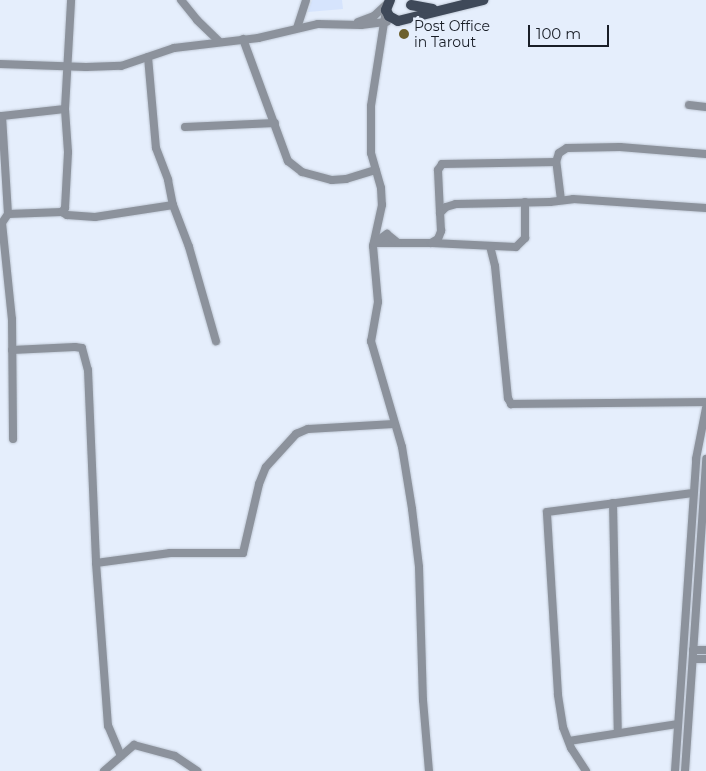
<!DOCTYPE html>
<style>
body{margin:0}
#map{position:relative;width:706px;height:771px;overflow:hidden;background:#e5eefc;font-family:Montserrat,sans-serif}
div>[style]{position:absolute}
.built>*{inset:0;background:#d6e4fd}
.roads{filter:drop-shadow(0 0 1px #c0c9d6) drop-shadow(0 0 1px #c0c9d6)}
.minor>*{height:8px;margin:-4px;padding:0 4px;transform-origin:4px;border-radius:4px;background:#8c929c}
.major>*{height:10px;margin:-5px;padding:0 5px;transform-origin:5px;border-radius:5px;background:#3f4959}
.dots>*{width:14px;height:14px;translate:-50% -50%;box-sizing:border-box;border:2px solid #e5eefc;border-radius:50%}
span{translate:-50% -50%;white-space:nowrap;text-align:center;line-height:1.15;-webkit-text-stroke:5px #e5eefc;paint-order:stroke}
.poi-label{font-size:14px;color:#191e27}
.left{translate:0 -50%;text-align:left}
.scale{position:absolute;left:528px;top:25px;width:81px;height:22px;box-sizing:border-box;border:2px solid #191e27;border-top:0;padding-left:6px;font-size:15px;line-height:18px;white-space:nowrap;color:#191e27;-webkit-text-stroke:4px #e5eefc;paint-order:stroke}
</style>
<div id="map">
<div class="built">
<i style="clip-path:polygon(312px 0,342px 0,343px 9px,308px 12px)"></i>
</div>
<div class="roads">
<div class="minor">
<i style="left:181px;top:0;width:26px;rotate:51deg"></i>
<i style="left:197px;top:20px;width:30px;rotate:44deg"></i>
<i style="left:386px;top:10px;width:97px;rotate:98.9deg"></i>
<i style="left:371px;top:106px;width:47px;rotate:90deg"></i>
<i style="left:371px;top:153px;width:36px;rotate:74deg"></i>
<i style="left:381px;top:188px;width:17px;rotate:87deg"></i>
<i style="left:382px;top:205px;width:42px;rotate:102.4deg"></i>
<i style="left:373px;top:246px;width:56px;rotate:84.9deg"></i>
<i style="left:378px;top:302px;width:40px;rotate:100deg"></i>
<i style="left:371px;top:341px;width:110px;rotate:73.7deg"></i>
<i style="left:402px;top:447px;width:63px;rotate:80.8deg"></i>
<i style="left:412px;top:509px;width:58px;rotate:83.1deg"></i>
<i style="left:419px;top:567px;width:133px;rotate:88.3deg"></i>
<i style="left:423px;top:700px;width:71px;rotate:85.2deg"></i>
<i style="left:358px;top:22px;width:17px;rotate:-21deg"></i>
<i style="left:374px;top:16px;width:18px;rotate:-43deg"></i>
<i style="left:297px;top:28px;width:29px;rotate:-72deg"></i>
<i style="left:243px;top:39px;width:130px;rotate:69.8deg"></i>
<i style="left:288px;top:161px;width:18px;rotate:38deg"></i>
<i style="left:302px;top:172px;width:31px;rotate:15deg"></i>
<i style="left:332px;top:180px;width:14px;rotate:-4deg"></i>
<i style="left:346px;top:179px;width:31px;rotate:-17deg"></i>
<i style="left:148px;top:57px;width:91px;rotate:85deg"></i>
<i style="left:156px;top:148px;width:34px;rotate:69deg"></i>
<i style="left:168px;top:180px;width:25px;rotate:79deg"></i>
<i style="left:173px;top:205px;width:45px;rotate:69.1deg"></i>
<i style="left:189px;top:247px;width:98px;rotate:74deg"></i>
<i style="left:0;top:64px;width:86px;rotate:2deg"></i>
<i style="left:86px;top:67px;width:35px;rotate:-2deg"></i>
<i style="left:121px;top:66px;width:56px;rotate:-18.8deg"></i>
<i style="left:174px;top:48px;width:85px;rotate:-6.8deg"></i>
<i style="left:258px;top:38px;width:62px;rotate:-13.1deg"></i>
<i style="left:318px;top:24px;width:43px;rotate:1.3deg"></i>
<i style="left:361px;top:25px;width:26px;rotate:-7deg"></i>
<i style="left:689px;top:105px;width:17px;rotate:7deg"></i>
<i style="left:0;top:116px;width:2px"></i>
<i style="left:2px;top:116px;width:98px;rotate:86.5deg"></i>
<i style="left:8px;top:214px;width:54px;rotate:-2.1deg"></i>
<i style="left:62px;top:212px;width:5px;rotate:-53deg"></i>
<i style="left:65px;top:208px;width:56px;rotate:-86.9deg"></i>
<i style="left:68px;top:152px;width:43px;rotate:-94deg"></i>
<i style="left:65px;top:109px;width:109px;rotate:-86.8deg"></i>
<i style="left:2px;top:116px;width:63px;rotate:-6.3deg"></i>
<i style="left:185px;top:127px;width:90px;rotate:-2.5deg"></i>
<i style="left:561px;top:200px;width:38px;rotate:-97deg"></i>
<i style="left:556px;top:162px;width:9px;rotate:-72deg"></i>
<i style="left:559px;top:153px;width:9px;rotate:-32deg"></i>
<i style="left:567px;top:148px;width:53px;rotate:-1.1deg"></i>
<i style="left:620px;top:147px;width:86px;rotate:4.7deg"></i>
<i style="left:62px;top:212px;width:6px;rotate:31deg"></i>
<i style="left:67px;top:215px;width:28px;rotate:4deg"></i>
<i style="left:95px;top:217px;width:79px;rotate:-8.7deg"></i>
<i style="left:440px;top:213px;width:43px;rotate:-92.7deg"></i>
<i style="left:438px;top:170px;width:7px;rotate:-56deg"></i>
<i style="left:442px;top:164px;width:114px;rotate:-1deg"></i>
<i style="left:8px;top:214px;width:11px;rotate:124deg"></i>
<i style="left:2px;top:223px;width:97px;rotate:84.1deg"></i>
<i style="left:12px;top:319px;width:120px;rotate:89.5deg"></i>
<i style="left:374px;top:243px;width:57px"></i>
<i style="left:431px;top:243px;width:8px;rotate:-30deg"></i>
<i style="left:438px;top:239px;width:9px;rotate:-69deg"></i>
<i style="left:441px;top:231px;width:18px;rotate:-93deg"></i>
<i style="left:440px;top:213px;width:8px;rotate:-45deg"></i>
<i style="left:446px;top:207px;width:10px;rotate:-17deg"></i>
<i style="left:456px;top:204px;width:94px;rotate:-1.2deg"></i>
<i style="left:550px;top:202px;width:23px;rotate:-7deg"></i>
<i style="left:573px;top:199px;width:133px;rotate:3.9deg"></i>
<i style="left:374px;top:243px;width:16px;rotate:-35deg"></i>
<i style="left:387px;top:234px;width:14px;rotate:39deg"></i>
<i style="left:432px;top:243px;width:84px;rotate:2.7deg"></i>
<i style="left:516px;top:247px;width:13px;rotate:-45deg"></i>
<i style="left:525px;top:238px;width:36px;rotate:-90deg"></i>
<i style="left:490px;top:246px;width:21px;rotate:76deg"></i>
<i style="left:495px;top:266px;width:133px;rotate:84.4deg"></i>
<i style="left:508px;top:398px;width:7px;rotate:63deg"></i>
<i style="left:511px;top:404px;width:195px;rotate:-0.6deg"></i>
<i style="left:12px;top:350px;width:63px;rotate:-2.7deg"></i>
<i style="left:75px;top:347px;width:7px;rotate:8deg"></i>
<i style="left:82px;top:348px;width:23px;rotate:75deg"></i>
<i style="left:88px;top:370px;width:193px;rotate:87.6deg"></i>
<i style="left:613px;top:503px;width:230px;rotate:88.8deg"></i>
<i style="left:693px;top:650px;width:13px"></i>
<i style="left:693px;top:659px;width:13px"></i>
<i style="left:569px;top:741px;width:109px;rotate:-8.9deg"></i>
<i style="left:121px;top:756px;width:33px;rotate:-113deg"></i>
<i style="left:108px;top:726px;width:163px;rotate:-94.2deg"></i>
<i style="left:96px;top:563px;width:75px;rotate:-7.7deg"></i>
<i style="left:170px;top:553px;width:73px"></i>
<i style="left:243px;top:553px;width:71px;rotate:-76.9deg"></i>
<i style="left:259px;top:484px;width:18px;rotate:-68deg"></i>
<i style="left:266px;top:467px;width:45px;rotate:-47.7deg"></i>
<i style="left:296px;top:434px;width:13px;rotate:-23deg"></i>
<i style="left:308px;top:429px;width:86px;rotate:-3.3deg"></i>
<i style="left:104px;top:771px;width:40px;rotate:-41deg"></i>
<i style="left:134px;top:745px;width:42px;rotate:15deg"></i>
<i style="left:175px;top:756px;width:27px;rotate:34deg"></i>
<i style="left:586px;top:771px;width:27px;rotate:-123deg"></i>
<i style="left:571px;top:748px;width:22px;rotate:-111deg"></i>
<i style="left:563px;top:727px;width:33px;rotate:-99deg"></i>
<i style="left:558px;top:694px;width:182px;rotate:-93.5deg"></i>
<i style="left:547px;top:512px;width:147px;rotate:-7.4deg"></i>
<i style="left:675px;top:771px;width:313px;rotate:-86.1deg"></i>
<i style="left:696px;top:459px;width:52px;rotate:-78.9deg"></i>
<i style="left:685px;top:771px;width:313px;rotate:-86.1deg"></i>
</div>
<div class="major">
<i style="left:390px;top:0;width:11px;rotate:112deg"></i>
<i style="left:386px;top:10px;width:7px;rotate:63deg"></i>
<i style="left:389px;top:16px;width:10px;rotate:29deg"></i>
<i style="left:398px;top:21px;width:88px;rotate:-13.9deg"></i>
<i style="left:411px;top:5px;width:22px;rotate:10deg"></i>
</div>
</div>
<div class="dots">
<i style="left:404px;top:34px;background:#6d602d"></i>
</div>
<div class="poi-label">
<span class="left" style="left:414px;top:34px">Post Office<br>in Tarout</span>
</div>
<div class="scale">100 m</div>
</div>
